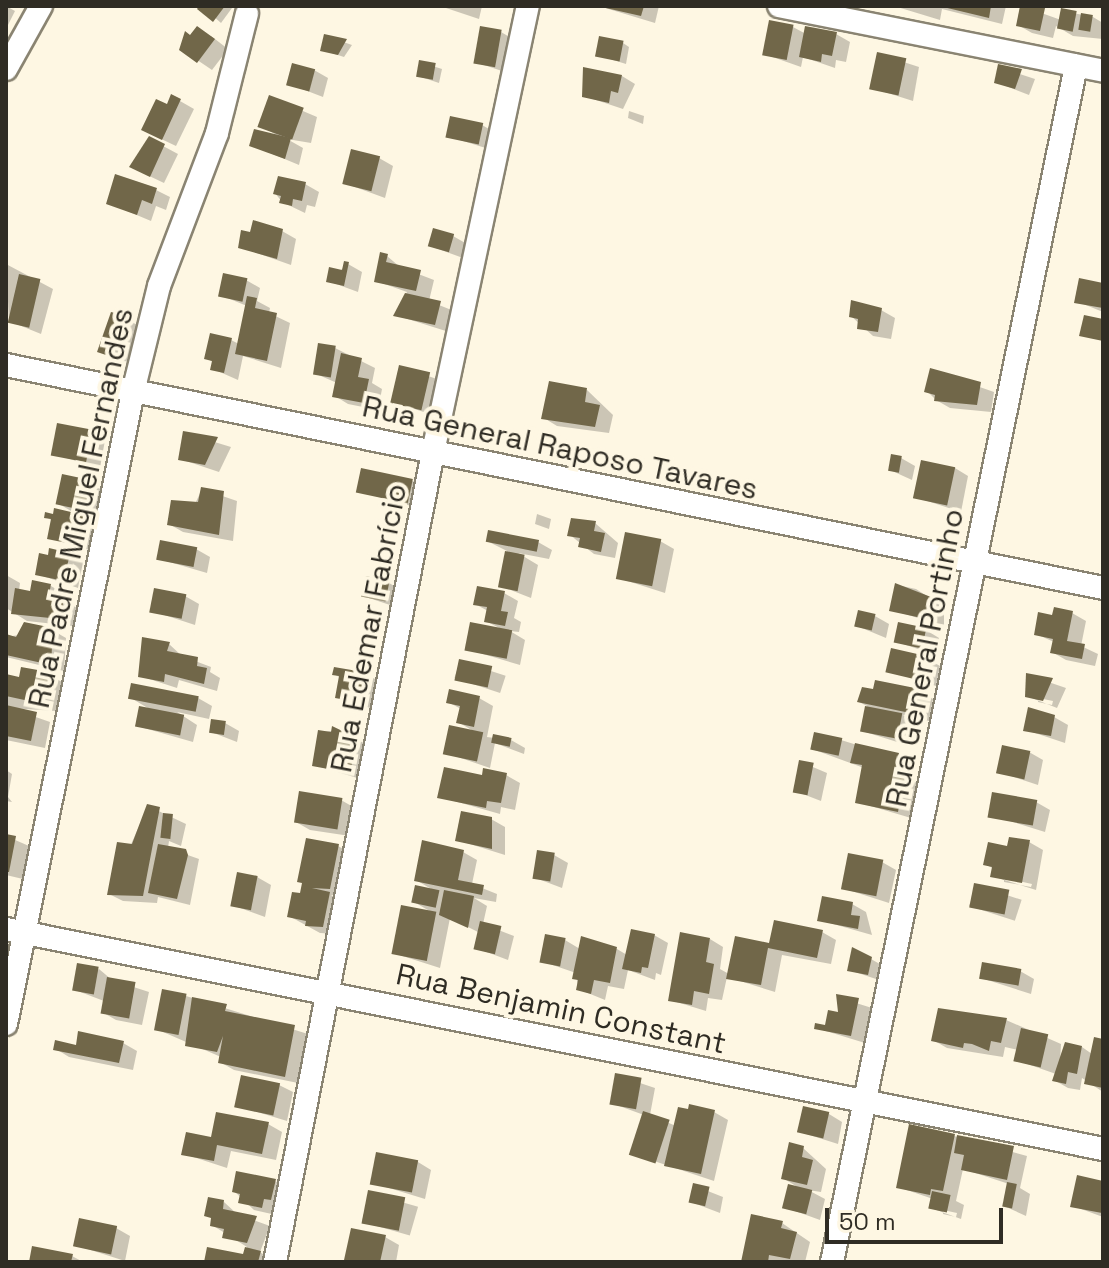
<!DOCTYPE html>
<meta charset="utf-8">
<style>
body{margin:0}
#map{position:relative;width:1109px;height:1268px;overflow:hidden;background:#fef7e3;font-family:"Space Grotesk",sans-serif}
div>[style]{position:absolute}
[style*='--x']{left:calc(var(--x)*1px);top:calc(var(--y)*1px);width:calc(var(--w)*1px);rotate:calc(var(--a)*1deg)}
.shadow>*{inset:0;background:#0003;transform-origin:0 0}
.building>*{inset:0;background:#716749;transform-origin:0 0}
.roads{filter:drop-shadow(2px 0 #8a8472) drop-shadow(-2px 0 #8a8472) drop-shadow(0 2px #8a8472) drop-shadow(0 -2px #8a8472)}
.street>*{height:22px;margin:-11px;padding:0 11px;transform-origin:11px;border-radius:11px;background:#fff}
span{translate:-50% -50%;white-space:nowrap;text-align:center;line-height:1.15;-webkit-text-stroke:8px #fef7e3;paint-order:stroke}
.street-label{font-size:30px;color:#2f2c24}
.frame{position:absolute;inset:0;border:8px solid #2f2c24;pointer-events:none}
.scale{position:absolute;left:825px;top:1208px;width:178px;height:36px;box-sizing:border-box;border:4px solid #2f2c24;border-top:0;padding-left:10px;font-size:24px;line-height:28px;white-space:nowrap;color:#2f2c24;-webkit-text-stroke:6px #fef7e3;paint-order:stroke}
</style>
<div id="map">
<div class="shadow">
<div style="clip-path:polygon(6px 6px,15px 11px,7px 27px,6px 26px)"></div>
<div style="clip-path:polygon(202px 6px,230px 6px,232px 8px,221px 23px)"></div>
<div style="clip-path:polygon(440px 6px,482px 6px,479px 19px)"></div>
<div style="clip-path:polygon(659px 6px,655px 23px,602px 7px,602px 6px)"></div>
<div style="clip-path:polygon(894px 6px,1006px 6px,1002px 24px,942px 9px,940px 20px)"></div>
<div style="clip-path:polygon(1022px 6px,1061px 20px,1063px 11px,1093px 17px,1103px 23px,1103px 39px,1073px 36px,1056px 26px,1053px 38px,1032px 33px,1018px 25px)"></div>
<div style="clip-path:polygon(793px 27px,806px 34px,836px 34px,850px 42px,846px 62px,836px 60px,835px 68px,803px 57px,801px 67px,764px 54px)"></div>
<div style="clip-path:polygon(501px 32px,515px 40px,508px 73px,475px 62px)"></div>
<div style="clip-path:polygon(211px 36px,228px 49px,212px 70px,181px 49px,191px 37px)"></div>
<div style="clip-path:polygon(326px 36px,352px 45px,344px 57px,322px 50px)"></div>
<div style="clip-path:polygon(623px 43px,629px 47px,626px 64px,597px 55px)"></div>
<div style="clip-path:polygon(879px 54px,919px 67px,913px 101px,872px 88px)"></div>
<div style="clip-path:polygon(420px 62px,442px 69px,439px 83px,418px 76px)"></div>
<div style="clip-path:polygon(999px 67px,1035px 79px,1029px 95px,996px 82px)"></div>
<div style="clip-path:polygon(314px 70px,328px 78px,323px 97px,289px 84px)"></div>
<div style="clip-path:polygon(622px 76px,635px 84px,623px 109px,584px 96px)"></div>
<div style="clip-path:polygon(270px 97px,317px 117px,311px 143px,287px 139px,303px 148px,299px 165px,251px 145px,278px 136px,263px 127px)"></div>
<div style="clip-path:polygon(180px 101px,194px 109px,176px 146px,157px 137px,168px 107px)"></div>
<div style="clip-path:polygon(629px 111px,644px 116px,643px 124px,628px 118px)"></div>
<div style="clip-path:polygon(482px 125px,496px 133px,492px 150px,447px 136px)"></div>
<div style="clip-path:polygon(150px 139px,178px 154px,164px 183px,145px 174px)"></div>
<div style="clip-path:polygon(379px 158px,393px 166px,385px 198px,344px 183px)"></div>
<div style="clip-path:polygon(305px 184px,319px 192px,315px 207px,307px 205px,305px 213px,282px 202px,275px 193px)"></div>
<div style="clip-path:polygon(156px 190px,170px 197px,166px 210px,156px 206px,151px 221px,108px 203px)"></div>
<div style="clip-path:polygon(282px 231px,296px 239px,291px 265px,240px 247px)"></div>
<div style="clip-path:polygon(453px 236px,467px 244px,463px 258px,430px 246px)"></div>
<div style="clip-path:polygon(387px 256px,400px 267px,434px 280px,429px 301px,454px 311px,449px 332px,395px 315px,407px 292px,376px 281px)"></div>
<div style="clip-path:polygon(6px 264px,53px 289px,41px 334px,9px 321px)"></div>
<div style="clip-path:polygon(348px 264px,362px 272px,358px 292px,328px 281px)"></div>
<div style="clip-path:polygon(246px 280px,260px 288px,257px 301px,270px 308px,269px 313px,290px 323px,281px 368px,243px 356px,238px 380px,213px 369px,214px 363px,207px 358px,231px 340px,239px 344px,247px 306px,220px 295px)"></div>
<div style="clip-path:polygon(1103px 285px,1103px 312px,1076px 301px)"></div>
<div style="clip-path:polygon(881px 310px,895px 318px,891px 339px,873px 336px,851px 316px)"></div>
<div style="clip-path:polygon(125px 318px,139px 326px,126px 363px,100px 351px)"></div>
<div style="clip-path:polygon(335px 348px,375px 368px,372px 383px,382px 389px,378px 410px,348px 404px,335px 396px,337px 383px,314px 373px)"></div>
<div style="clip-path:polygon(401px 367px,443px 381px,436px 416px,393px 402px)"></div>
<div style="clip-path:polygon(931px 370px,994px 392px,991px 412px,950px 408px,936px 400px,927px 391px)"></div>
<div style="clip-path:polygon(587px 390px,613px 415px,609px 433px,557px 426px,544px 418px)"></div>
<div style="clip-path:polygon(91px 432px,105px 440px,100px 468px,53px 454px)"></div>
<div style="clip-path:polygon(185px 433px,231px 447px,219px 472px,180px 459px)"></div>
<div style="clip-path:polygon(901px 458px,915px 466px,912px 480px,890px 470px)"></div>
<div style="clip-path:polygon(955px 468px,968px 476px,961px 512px,915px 497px)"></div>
<div style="clip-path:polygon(64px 477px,104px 490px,99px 517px,81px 514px,101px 526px,96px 552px,49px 538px,53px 521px,46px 517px,78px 515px,59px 504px)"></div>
<div style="clip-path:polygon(413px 481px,426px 489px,422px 509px,358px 491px)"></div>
<div style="clip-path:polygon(202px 489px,237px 501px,233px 541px,183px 532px,169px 524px,194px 506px)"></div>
<div style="clip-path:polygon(537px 514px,551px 519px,549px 529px,535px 524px)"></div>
<div style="clip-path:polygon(595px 523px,618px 543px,615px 558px,594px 554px,570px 535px)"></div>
<div style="clip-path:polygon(487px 541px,538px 542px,552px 550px,549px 559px,518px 553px,538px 565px,531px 598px,500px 586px,507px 551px)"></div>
<div style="clip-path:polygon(660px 541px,674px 549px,665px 593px,618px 578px)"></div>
<div style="clip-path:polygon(196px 549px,210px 557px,207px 573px,159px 559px)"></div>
<div style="clip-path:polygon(69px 554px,83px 562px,78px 588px,37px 574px)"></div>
<div style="clip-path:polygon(6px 575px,20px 583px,19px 591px,32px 594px,51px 586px,64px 594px,63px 600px,77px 608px,73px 626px,27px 621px,6px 608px)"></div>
<div style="clip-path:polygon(389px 583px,403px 591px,399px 608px,363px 596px)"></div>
<div style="clip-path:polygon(897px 585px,916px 589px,944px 607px,944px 626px,892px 610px)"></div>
<div style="clip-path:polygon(504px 593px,518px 601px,514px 618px,521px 622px,519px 632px,510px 631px,525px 640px,520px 665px,466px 649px,501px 629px,486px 621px,488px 611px,475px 604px)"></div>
<div style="clip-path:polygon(185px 596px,199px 604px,195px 625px,152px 611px)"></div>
<div style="clip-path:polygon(1072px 613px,1086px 621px,1081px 646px,1098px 654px,1095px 666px,1066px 660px,1052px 652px,1054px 642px,1036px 634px,1054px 617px)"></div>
<div style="clip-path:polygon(875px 616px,889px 624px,886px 638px,857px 626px)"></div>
<div style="clip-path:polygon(52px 630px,66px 638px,64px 671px,6px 657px,6px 637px)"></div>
<div style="clip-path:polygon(926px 630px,939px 638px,936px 655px,897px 642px)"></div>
<div style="clip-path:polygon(169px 644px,182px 656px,211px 667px,210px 672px,220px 678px,217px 691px,179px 680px,177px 688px,140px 676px)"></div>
<div style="clip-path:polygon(926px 658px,940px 666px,936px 686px,889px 671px)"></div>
<div style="left:460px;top:661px;width:48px;height:18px;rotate:18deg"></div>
<div style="clip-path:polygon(48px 674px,62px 682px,56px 711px,10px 708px,50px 722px,45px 748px,6px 740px,6px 680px)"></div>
<div style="clip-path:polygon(334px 674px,368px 675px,382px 683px,376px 710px,337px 697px,341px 678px)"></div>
<div style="clip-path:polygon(evenodd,1028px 675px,1066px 688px,1057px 708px,1027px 696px,1028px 675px,1038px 698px,1053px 701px,1052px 705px,1038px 702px,1038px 698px)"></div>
<div style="clip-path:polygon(919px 691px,933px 699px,929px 721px,903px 715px,915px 723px,910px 746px,862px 731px,867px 706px,859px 702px)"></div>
<div style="clip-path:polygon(131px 698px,198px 698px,212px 706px,209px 719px,177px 712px,197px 725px,193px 742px,137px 726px,151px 710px)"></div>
<div style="clip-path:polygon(479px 698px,493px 706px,487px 737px,511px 740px,525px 748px,524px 754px,495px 743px,490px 768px,446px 753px,475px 732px,458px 722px,461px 709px,448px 702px)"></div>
<div style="clip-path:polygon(1054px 717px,1068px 725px,1065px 743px,1026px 730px)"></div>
<div style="clip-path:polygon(225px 723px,239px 731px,237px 742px,211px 732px)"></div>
<div style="clip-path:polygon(342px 730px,370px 747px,364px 780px,314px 765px,320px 732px)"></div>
<div style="clip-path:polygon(841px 740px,912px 762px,909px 778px,918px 784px,911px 818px,857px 802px,864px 768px,812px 749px)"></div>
<div style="clip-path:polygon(1029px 752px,1043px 760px,1038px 785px,999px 772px)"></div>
<div style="clip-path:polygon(801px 762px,827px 773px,821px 801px,795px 791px)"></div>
<div style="clip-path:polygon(6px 770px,12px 774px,8px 797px,12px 802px,6px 801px)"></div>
<div style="clip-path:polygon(506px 775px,520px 783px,515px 810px,501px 807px,500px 814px,440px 797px,483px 777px)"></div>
<div style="clip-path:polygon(341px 800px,355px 808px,350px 836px,310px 830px,296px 822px)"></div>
<div style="clip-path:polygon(1036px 802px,1050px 810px,1045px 832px,994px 816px)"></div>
<div style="clip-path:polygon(148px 806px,186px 824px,181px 846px,169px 841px,168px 848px,199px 859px,190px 905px,158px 897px,157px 903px,123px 901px,109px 894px)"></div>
<div style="clip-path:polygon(491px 819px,505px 827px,505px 855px,457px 840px)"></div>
<div style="clip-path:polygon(6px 836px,29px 846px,23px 879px,6px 875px)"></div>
<div style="clip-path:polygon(evenodd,1029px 842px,1043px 850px,1036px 890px,992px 876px,994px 869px,985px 864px,1029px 842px,1004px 878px,1032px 884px,1031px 887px,1004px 882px,1004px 878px)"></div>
<div style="clip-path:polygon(338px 846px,352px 854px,344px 895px,331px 895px,343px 902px,336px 934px,320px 933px,289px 916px)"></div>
<div style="clip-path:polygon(463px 852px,477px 860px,472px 884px,497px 894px,496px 902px,474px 898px,487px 906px,483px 924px,514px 936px,508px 960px,476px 948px,480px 933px,450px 918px,440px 968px,393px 953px,433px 913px,414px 902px,433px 890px,416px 880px)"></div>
<div style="clip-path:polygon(554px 855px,568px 863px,562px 888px,533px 877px)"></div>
<div style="clip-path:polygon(882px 862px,896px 870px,889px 903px,842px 888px)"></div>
<div style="clip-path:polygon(257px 877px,271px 885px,265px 917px,232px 905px)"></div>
<div style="left:976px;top:885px;width:48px;height:22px;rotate:18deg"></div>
<div style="clip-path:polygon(852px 904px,866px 912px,872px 935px,819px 920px)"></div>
<div style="clip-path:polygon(822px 932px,836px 940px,831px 964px,782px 955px,775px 992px,727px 977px,722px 1000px,708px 998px,706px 1011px,670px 1000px,710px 939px,723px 947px,720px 969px,729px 974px,771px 945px)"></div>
<div style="clip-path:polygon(654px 935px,668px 943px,661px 975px,656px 973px,655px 980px,628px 970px,624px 989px,608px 986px,605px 1000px,578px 989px,576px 973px,541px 961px,565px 940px,580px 949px,617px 949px,627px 955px)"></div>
<div style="clip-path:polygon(871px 959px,885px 967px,882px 981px,849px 970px)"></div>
<div style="clip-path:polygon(99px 969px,112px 980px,149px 992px,142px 1025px,116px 1020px,102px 1012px,104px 1001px,75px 990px)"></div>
<div style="clip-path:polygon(1020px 971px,1034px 979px,1031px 994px,981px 978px)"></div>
<div style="clip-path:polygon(186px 996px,308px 1034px,298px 1083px,234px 1070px,220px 1062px,221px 1057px,156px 1029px)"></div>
<div style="clip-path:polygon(837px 997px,872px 1008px,865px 1043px,816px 1028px,826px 1028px,839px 1015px)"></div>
<div style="clip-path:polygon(1006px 1020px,1061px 1044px,1060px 1063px,1082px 1047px,1092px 1054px,1103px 1041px,1103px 1092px,1082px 1078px,1080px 1090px,1068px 1088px,1054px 1080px,1056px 1074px,1016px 1060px,1018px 1050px,1005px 1047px,1003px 1057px,947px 1048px,933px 1040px)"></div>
<div style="clip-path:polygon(123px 1043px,137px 1051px,133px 1070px,69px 1057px,56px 1049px)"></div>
<div style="clip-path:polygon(616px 1075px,655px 1088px,650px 1115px,676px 1126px,714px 1112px,728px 1120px,714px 1181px,636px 1155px,644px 1115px,611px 1103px)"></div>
<div style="clip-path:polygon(279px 1085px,293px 1092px,287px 1121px,237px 1106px)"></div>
<div style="clip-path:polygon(829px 1114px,842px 1122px,838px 1144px,800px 1132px)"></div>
<div style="clip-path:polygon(268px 1124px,282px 1132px,276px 1160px,231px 1151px,227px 1168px,184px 1154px,212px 1139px)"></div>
<div style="clip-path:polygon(evenodd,954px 1136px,1027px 1156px,1020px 1188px,1030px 1194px,1026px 1216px,1004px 1206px,1009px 1184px,963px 1169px,956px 1201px,964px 1205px,961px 1219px,931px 1208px,933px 1199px,898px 1187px,954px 1136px,943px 1210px,957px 1213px,956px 1217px,943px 1214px,943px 1210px)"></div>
<div style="clip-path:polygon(803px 1148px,826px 1169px,821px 1192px,808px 1190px,825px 1199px,820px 1220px,784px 1207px,799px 1188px,783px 1178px)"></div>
<div style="clip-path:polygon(418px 1162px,431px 1170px,425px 1199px,376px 1184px)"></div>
<div style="clip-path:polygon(1078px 1178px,1103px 1183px,1103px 1217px,1073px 1206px)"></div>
<div style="clip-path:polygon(275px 1181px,289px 1189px,276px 1215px,254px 1210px,234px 1191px)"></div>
<div style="clip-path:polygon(695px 1186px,723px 1197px,720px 1213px,691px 1202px)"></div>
<div style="left:370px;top:1193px;width:50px;height:30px;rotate:16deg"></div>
<div style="clip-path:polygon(224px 1202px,237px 1214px,270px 1226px,260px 1252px,274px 1262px,206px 1262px,245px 1257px,247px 1247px,212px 1225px)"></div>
<div style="clip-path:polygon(782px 1223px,810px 1242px,805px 1262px,743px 1262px)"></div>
<div style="clip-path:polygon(116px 1228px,130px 1236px,125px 1261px,75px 1245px)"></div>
<div style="clip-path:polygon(385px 1237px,399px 1245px,396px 1262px,347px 1259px)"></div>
<div style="clip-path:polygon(72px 1256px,83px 1262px,31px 1262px)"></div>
</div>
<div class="building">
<div style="clip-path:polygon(199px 6px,225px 6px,213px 22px,197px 9px)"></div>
<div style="clip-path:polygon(597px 6px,644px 6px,641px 16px)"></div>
<div style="clip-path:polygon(939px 6px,991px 6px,989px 18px)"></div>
<div style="clip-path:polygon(1020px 6px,1045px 8px,1040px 31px,1016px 26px)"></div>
<div style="left:1061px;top:8px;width:16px;height:21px;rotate:11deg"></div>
<div style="left:1081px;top:13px;width:12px;height:17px;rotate:9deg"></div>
<div style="left:769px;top:20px;width:25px;height:36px;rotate:11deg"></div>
<div style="clip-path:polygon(197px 26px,215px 39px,197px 63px,179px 50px,185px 31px,190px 35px)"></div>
<div style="left:480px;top:26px;width:22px;height:38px;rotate:10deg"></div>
<div style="clip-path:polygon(805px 26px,837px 32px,832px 56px,822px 54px,821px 62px,799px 57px)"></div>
<div style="clip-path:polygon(324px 34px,347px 39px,338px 55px,320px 51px)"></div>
<div style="left:599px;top:36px;width:25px;height:21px;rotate:11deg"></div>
<div style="left:877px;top:52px;width:30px;height:38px;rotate:12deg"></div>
<div style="left:419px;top:60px;width:17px;height:17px;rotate:10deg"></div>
<div style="left:292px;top:63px;width:24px;height:23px;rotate:15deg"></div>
<div style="clip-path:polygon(998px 64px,1022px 69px,1015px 89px,994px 83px)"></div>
<div style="clip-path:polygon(583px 67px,622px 75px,618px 93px,611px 91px,609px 103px,582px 97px)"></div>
<div style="clip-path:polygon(171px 94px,181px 99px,162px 140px,141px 130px,156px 99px,167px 104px)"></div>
<div style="left:269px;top:95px;width:37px;height:34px;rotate:20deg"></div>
<div style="left:450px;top:116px;width:34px;height:22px;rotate:12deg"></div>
<div style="clip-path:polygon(254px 129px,291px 138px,285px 159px,249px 146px)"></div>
<div style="clip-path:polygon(149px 136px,165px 144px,150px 177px,129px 167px)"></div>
<div style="left:351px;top:149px;width:30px;height:36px;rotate:14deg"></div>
<div style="clip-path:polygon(115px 174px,157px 188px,152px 204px,142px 200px,137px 215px,106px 204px)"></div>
<div style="clip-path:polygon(278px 176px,306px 182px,302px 201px,293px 199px,292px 206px,279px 203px,281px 196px,273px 194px)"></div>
<div style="clip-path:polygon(253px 220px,283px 229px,277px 259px,238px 248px,241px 230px,250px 232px)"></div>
<div style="left:433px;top:228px;width:22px;height:19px;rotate:16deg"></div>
<div style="clip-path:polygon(380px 252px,388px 254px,386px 262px,421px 270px,416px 291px,374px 282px)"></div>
<div style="clip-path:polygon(344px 261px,349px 262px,344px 286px,326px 282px,329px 267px,342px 270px)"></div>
<div style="left:223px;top:273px;width:25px;height:24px;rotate:12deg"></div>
<div style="left:19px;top:274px;width:22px;height:50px;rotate:13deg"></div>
<div style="clip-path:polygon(1079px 278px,1103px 283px,1103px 308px,1074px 303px)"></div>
<div style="clip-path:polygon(405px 293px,441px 301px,435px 325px,393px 316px)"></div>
<div style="clip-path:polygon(247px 296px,257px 298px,255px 308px,277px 313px,267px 361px,235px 354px)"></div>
<div style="clip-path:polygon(851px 300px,882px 308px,878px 332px,857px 329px,858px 319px,849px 317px)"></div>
<div style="clip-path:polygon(111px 312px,126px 316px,127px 325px,112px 357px,97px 352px)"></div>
<div style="clip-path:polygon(1084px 315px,1103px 319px,1103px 341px,1079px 336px)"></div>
<div style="clip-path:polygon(210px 333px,232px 338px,224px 373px,210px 370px,212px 361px,204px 359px)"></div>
<div style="left:318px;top:343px;width:18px;height:32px;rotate:9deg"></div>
<div style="clip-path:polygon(341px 353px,362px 358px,358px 377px,369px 379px,364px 403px,332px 397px)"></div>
<div style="left:399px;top:365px;width:32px;height:39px;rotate:13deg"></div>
<div style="clip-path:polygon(930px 368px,981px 382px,977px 405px,934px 401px,935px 395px,924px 392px)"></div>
<div style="clip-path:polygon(549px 381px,587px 388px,585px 402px,600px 405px,595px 427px,541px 419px)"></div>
<div style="left:57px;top:423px;width:36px;height:33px;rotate:11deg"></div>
<div style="clip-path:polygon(183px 431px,218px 437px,205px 465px,178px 460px)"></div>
<div style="left:891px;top:454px;width:11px;height:17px;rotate:10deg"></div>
<div style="left:921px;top:460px;width:35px;height:39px;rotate:12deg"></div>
<div style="left:361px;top:468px;width:53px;height:25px;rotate:12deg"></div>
<div style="left:62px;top:474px;width:30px;height:31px;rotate:12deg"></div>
<div style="clip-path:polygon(201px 487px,224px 491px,219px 535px,167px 525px,171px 500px,198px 502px)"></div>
<div style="clip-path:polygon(54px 508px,88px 516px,82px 546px,47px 539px,51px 519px,44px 518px,45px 512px,53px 514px)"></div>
<div style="clip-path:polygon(571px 518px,596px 521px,594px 531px,605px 533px,601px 552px,578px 547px,580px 538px,567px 536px)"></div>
<div style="left:488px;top:530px;width:52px;height:12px;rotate:11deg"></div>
<div style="left:625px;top:532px;width:37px;height:48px;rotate:11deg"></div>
<div style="left:160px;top:540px;width:38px;height:20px;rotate:11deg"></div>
<div style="clip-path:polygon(49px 548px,70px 553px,64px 581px,35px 575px,39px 553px,48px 555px)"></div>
<div style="left:505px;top:551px;width:20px;height:37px;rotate:11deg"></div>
<div style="left:365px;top:576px;width:25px;height:21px;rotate:11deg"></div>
<div style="clip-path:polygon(32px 580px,51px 584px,49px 595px,64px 598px,60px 619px,11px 614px,15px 588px,30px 591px)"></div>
<div style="clip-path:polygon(895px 583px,931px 597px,931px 620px,889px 611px)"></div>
<div style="clip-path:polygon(477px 586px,505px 591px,501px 611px,508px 612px,505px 626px,484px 622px,487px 607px,473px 605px)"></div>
<div style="left:154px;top:588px;width:33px;height:25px;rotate:11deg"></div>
<div style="clip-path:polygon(1054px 607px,1073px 611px,1067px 641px,1085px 644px,1082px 659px,1050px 653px,1053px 639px,1034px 635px,1038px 612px,1052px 615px)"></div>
<div style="left:858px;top:610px;width:18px;height:17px;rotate:13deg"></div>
<div style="clip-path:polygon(24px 622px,53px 628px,51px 665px,6px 655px,6px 634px,16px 637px)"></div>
<div style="left:470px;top:622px;width:43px;height:29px;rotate:11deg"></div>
<div style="left:898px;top:622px;width:29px;height:21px;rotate:12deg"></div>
<div style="clip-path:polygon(142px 637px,170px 642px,167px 651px,198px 657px,197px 666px,207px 668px,204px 684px,165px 674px,164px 682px,138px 677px)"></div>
<div style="left:891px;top:648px;width:37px;height:25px;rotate:13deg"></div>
<div style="left:459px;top:659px;width:34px;height:22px;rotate:12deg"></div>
<div style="clip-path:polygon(21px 667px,49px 672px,43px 704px,6px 696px,6px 674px,19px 677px)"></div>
<div style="clip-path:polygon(334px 667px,369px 673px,363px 703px,335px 698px,339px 676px,332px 675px)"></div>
<div style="clip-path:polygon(1026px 673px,1053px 678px,1043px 701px,1025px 697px)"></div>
<div style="clip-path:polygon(875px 680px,920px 689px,915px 714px,857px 702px,862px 687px,873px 689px)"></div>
<div style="left:131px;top:683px;width:69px;height:16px;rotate:11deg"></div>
<div style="clip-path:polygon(449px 689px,480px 696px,474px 727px,456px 723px,460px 706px,446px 703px)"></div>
<div style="clip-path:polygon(6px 705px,37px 712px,31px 741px,6px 736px)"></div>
<div style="left:139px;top:706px;width:46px;height:21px;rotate:11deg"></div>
<div style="left:865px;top:706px;width:38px;height:26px;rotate:11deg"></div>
<div style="clip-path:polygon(1028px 707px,1055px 715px,1051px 736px,1023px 731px)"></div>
<div style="left:211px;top:719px;width:15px;height:14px;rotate:8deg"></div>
<div style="left:449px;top:725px;width:35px;height:30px;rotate:12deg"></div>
<div style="clip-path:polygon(332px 726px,357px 738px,350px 773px,312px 766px,318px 730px,331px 732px)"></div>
<div style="left:814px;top:732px;width:29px;height:18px;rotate:12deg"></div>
<div style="left:493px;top:734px;width:19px;height:9px;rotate:12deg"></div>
<div style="clip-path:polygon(855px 743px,899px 753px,895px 772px,905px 774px,898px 812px,855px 803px,862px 765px,850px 763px)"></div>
<div style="left:1002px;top:745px;width:29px;height:29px;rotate:12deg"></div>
<div style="left:799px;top:760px;width:15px;height:33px;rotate:11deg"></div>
<div style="clip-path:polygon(444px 767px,482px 775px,483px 768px,507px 773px,501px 803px,487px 801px,486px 808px,437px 798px)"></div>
<div style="left:299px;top:791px;width:44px;height:32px;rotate:9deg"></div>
<div style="left:992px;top:792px;width:46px;height:26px;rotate:10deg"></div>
<div style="clip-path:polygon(147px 804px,160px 807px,143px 896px,107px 895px,117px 842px,132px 844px)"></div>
<div style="clip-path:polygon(461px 811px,492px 817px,492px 849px,455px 841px)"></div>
<div style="left:163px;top:813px;width:10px;height:25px;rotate:6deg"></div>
<div style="clip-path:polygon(6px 834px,16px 836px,9px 872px,6px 872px)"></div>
<div style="clip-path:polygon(1009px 837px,1030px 840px,1022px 883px,990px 877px,992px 867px,983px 865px,988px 842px,1007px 846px)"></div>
<div style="clip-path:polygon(306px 838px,339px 844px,330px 889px,312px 888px,330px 892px,323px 927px,305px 926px,306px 921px,287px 917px,292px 892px,300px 893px,302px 883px,297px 882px)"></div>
<div style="clip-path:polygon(422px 840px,464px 850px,458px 880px,484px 885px,482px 895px,414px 881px)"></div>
<div style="clip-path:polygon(158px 844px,186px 849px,188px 855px,177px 899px,148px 893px)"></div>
<div style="left:537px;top:850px;width:18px;height:29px;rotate:9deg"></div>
<div style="left:848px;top:853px;width:36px;height:37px;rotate:11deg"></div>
<div style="left:237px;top:872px;width:21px;height:35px;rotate:11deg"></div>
<div style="left:974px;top:883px;width:36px;height:25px;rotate:11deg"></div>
<div style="left:415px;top:885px;width:25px;height:18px;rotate:12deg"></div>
<div style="clip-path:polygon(444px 890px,474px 896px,468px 928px,439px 915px)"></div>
<div style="clip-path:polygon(822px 896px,853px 902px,851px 915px,860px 916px,858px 929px,817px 921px)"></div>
<div style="left:401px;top:905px;width:36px;height:50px;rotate:11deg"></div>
<div style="clip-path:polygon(774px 920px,823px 930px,817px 958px,768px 948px,761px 985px,726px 979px,735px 936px,769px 943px)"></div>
<div style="left:480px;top:921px;width:22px;height:29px;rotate:13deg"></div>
<div style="clip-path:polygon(631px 929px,655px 934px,648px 968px,642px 967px,641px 973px,622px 969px)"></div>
<div style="clip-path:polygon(680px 932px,710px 938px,706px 962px,714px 964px,709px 994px,694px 991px,692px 1005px,668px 1001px)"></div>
<div style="left:545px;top:934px;width:21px;height:29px;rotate:11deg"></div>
<div style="clip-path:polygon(581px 936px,617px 947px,610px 983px,594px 980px,591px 994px,576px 990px,578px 980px,572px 979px)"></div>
<div style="clip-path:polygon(852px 947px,872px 957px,868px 975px,847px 971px)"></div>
<div style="left:982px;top:962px;width:40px;height:17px;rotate:10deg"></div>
<div style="left:77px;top:963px;width:22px;height:28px;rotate:10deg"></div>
<div style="left:107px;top:977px;width:29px;height:37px;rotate:10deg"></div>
<div style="left:162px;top:989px;width:25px;height:42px;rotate:11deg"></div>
<div style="clip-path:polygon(836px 994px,859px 998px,851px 1036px,814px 1029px,815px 1023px,825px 1025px,828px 1010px,838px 1012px)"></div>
<div style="clip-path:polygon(192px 997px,227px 1004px,225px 1011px,295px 1025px,285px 1077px,218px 1063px,223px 1036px,217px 1052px,185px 1046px)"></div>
<div style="clip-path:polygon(938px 1008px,1007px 1018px,1001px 1043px,991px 1041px,989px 1051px,972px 1044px,964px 1043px,963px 1048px,931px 1041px)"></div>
<div style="left:1021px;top:1028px;width:28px;height:34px;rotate:13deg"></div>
<div style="clip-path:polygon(78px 1031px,124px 1041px,119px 1063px,53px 1050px,55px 1040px,76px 1045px)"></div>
<div style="clip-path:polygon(1094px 1037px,1103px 1039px,1103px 1088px,1084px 1084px)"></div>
<div style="clip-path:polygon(1065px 1042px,1082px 1046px,1077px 1074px,1068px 1072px,1066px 1084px,1052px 1081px)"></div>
<div style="left:615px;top:1073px;width:27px;height:32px;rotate:10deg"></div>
<div style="left:241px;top:1075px;width:40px;height:33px;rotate:12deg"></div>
<div style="clip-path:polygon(689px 1104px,715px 1110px,701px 1174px,664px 1166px,678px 1107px,688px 1109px)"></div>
<div style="left:803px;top:1106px;width:27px;height:27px;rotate:13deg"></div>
<div style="left:643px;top:1111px;width:28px;height:46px;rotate:18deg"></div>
<div style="clip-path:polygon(216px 1112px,269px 1122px,262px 1154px,217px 1145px,214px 1161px,181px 1155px,186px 1132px,211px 1137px)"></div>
<div style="clip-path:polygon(909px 1124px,955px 1134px,943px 1191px,931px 1189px,930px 1195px,896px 1188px)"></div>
<div style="clip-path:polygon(957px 1135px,1014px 1146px,1007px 1180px,961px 1170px,964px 1155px,954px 1153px)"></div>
<div style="clip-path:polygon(789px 1142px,804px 1146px,802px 1157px,813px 1160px,807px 1185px,781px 1179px)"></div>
<div style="left:376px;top:1152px;width:43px;height:33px;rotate:11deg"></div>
<div style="clip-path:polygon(236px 1171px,276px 1179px,271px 1200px,264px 1199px,262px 1208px,238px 1203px,240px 1194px,232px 1192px)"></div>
<div style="clip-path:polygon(1077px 1175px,1103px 1181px,1102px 1213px,1070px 1207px)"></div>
<div style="left:1007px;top:1182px;width:10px;height:25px;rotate:11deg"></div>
<div style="left:693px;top:1183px;width:17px;height:20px;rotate:13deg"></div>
<div style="left:788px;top:1184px;width:25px;height:25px;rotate:14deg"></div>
<div style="left:368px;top:1190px;width:38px;height:34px;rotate:11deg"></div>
<div style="left:932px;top:1191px;width:19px;height:18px;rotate:12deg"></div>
<div style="clip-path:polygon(208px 1197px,224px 1200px,223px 1209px,257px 1216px,247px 1243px,222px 1238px,224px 1229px,210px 1226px,211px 1218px,204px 1216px)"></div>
<div style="clip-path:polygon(751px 1214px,783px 1221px,781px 1228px,797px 1232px,790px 1259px,769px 1255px,768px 1262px,741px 1262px)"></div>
<div style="left:79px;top:1218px;width:39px;height:29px;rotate:12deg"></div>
<div style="clip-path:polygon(351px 1228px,386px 1235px,380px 1262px,344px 1260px)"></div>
<div style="clip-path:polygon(32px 1246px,73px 1254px,71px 1262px,29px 1262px)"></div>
<div style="clip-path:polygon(207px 1247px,243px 1254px,245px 1247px,261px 1251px,258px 1262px,204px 1262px)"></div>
</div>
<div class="roads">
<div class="street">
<div style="--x:779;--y:6;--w:330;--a:11.3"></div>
<div style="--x:6;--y:69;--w:72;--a:-60.9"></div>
<div style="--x:6;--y:365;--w:1119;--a:11.49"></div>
<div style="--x:6;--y:929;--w:1119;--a:11.34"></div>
<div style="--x:6;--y:1024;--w:645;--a:-78.64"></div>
<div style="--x:133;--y:392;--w:109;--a:-76.2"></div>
<div style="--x:159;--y:286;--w:164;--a:-69.2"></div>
<div style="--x:217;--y:133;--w:123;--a:-75.9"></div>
<div style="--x:275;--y:1262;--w:825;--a:-78.96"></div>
<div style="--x:433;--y:452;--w:456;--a:-78"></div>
<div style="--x:832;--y:1262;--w:1221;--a:-78.47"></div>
</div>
</div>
<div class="street-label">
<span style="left:560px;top:448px;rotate:12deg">Rua General Raposo Tavares</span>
<span style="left:81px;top:508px;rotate:-78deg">Rua Padre Miguel Fernandes</span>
<span style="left:369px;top:628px;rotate:-79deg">Rua Edemar Fabrício</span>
<span style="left:925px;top:658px;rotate:-79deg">Rua General Portinho</span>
<span style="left:561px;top:1009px;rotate:12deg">Rua Benjamin Constant</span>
</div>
<div class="frame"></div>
<div class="scale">50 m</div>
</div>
